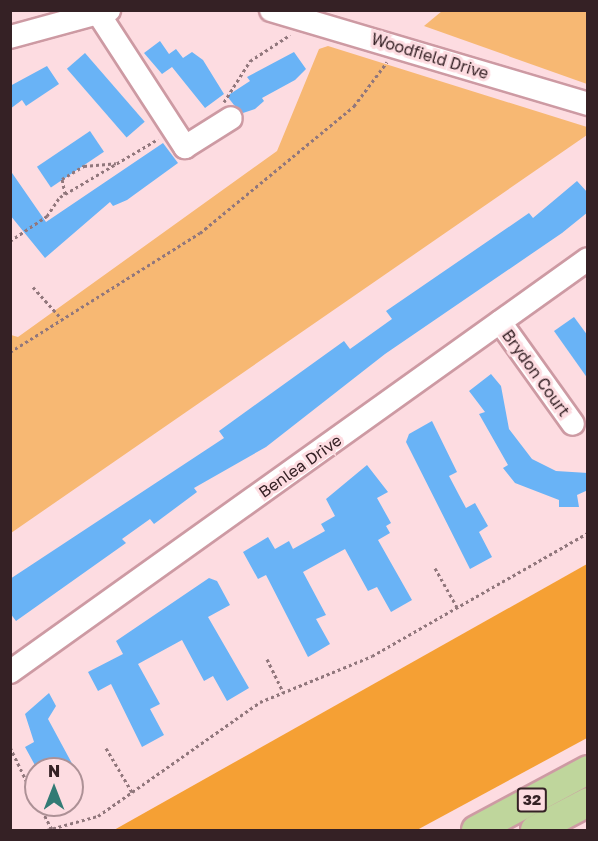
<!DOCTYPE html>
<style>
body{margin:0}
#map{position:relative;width:598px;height:841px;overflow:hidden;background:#fddce1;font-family:"Golos Text",sans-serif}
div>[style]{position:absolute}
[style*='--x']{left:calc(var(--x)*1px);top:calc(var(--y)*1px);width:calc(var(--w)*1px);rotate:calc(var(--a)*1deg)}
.green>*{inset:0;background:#f7b873}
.forest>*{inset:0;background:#f5a034}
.building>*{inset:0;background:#69b3f6;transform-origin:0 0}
.path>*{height:3px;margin-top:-1.5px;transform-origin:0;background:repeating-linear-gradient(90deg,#91777c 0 3px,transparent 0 6px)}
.roads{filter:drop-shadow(2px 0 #cd9aa3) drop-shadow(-2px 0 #cd9aa3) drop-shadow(0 2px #cd9aa3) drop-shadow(0 -2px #cd9aa3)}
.minor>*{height:22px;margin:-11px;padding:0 11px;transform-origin:11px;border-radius:11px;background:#fff}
.major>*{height:28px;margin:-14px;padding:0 14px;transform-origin:14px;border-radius:14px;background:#bfd69c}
span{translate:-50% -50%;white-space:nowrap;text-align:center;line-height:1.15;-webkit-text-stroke:6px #fddce1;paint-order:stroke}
.shield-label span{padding:2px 4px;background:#fddce1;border:2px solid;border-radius:4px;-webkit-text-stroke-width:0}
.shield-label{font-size:15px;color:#352125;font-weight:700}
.street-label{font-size:16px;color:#352125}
.frame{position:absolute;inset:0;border:12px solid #352125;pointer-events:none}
.north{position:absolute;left:24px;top:757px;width:60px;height:60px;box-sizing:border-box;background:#fddce1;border:2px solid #ad9196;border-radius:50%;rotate:0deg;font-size:16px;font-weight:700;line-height:24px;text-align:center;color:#352125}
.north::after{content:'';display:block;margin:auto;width:21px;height:27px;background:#337b75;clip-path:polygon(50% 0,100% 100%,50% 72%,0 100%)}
</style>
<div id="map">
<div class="green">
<div style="clip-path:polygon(442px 11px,587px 11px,587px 84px,424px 26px)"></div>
<div style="clip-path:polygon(328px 46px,587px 127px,587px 135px,11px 533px,11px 335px,18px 337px,277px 151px,319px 49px)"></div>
</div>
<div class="forest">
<div style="clip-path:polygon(587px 564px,587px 738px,417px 830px,114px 830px)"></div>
</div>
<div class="building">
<div style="clip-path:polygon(160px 41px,169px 54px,176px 49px,183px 58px,192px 52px,203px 60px,224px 94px,205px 108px,172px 67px,162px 74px,144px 53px)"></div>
<div style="clip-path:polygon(294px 52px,306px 69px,295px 80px,262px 98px,264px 101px,255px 109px,243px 113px,234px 105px,227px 96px,250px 81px,247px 77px)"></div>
<div style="left:85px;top:53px;width:91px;height:24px;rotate:49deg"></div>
<div style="clip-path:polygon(47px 66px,59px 84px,26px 106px,22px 100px,10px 109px,10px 86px)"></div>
<div style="left:90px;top:131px;width:25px;height:64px;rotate:56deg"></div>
<div style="clip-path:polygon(163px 143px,178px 163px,127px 200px,113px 206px,110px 202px,45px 258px,10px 215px,10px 170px,46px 222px)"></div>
<div style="clip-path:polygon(577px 181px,588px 193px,588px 212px,562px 233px,385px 354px,266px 447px,194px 488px,197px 492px,154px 524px,150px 519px,122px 539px,126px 543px,16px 621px,10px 613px,10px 579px,224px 438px,219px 431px,344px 341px,350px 349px,392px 319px,386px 311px,529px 213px,533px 218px)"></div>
<div style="clip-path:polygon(574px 317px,588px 336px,588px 379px,554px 331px)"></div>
<div style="clip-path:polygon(491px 374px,501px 386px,509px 429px,532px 459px,556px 471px,588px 473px,588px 490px,577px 495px,579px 507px,559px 507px,559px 500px,515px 483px,503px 468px,508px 465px,479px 414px,485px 412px,469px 391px)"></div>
<div style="clip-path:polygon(432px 421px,457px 472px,449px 476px,459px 495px,466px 508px,475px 503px,488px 526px,479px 532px,492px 557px,470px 569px,406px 442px,409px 434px)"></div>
<div style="clip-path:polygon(367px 465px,388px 492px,377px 498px,391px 523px,386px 526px,390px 533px,378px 540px,412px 600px,391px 612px,377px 587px,368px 591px,345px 549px,323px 561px,303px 572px,326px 615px,316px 619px,330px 644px,308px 657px,266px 575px,258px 579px,243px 552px,268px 537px,275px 549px,289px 541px,293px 549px,325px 531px,321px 524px,335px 516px,326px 499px)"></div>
<div style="clip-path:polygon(209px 578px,217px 581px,230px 605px,208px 617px,249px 688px,227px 701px,213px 676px,204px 681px,182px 640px,138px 664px,160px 704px,150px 709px,164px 735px,142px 747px,111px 684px,98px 691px,88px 672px,123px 654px,116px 641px)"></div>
<div style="clip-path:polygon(49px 693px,56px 706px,48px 719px,75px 769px,37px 769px,25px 747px,34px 742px,25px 714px)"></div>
</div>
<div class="path">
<div style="--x:224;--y:102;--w:49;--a:-57.6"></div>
<div style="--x:250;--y:61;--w:48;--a:-33"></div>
<div style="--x:65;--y:194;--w:15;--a:-101"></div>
<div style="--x:62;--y:179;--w:26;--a:-31"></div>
<div style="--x:84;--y:166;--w:32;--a:-5"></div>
<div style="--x:10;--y:241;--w:45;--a:-34"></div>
<div style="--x:47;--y:216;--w:23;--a:-56"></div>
<div style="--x:60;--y:197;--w:114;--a:-30.6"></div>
<div style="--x:33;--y:287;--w:40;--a:48"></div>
<div style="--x:10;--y:352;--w:224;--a:-32.1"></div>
<div style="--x:200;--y:233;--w:200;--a:-39.5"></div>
<div style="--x:354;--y:106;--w:55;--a:-53.1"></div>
<div style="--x:435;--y:568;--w:45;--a:60.6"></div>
<div style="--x:267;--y:659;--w:37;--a:64"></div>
<div style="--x:10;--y:747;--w:60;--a:64.3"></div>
<div style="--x:106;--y:748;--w:51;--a:59.4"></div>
<div style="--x:39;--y:805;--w:27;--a:62"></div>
<div style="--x:47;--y:830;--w:53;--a:-15.4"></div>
<div style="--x:98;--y:816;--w:198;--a:-35.1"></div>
<div style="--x:260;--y:702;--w:121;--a:-22.3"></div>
<div style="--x:372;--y:656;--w:249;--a:-29.7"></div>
</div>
<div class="roads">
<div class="minor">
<div style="--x:271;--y:10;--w:331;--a:16.5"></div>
<div style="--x:98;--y:13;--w:160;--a:57"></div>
<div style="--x:185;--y:147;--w:54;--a:-32.2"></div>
<div style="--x:10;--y:37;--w:103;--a:-15.3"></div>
<div style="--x:500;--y:322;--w:125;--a:54.4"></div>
<div style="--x:10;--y:672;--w:710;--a:-35.55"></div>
</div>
<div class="major">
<div style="--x:476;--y:830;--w:127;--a:-28.2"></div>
<div style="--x:535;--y:830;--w:60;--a:-27.8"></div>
</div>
</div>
<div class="shield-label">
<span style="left:532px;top:800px">32</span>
</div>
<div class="street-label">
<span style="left:430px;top:56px;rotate:17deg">Woodfield Drive</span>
<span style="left:536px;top:373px;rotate:54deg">Brydon Court</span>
<span style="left:300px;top:466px;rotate:-35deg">Benlea Drive</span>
</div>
<div class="frame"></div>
<div class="north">N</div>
</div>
